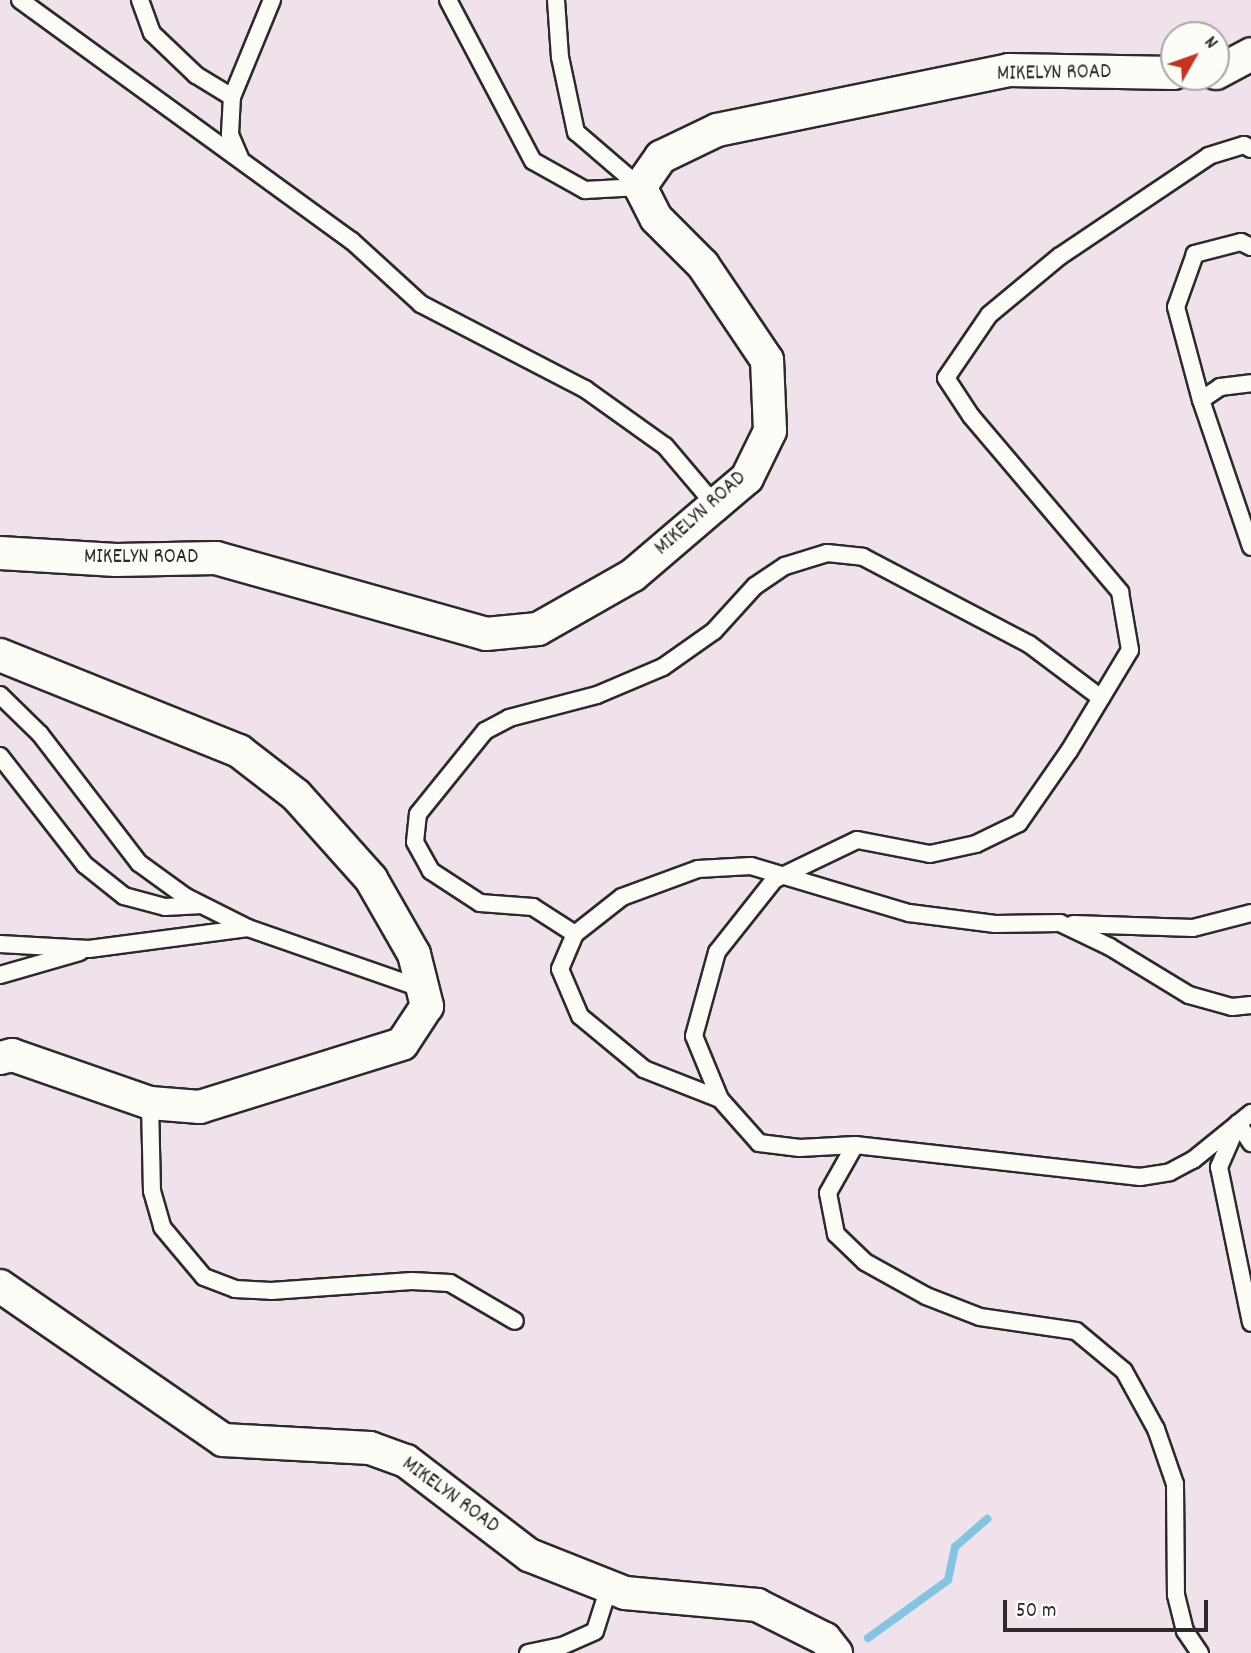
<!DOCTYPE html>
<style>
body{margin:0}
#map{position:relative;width:1251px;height:1653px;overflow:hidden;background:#fdfcf7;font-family:Dekko,sans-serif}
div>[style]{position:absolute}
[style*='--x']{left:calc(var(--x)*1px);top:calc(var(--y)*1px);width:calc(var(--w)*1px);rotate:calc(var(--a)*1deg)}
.built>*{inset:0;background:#efe2ea}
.stream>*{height:8px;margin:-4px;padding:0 4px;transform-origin:4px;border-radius:4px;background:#82c4e2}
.roads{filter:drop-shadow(2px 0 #2b2b2b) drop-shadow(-2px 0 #2b2b2b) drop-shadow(0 2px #2b2b2b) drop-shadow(0 -2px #2b2b2b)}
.service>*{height:16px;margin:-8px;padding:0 8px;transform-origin:8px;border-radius:8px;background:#fdfcf7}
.minor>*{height:32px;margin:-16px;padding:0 16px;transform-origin:16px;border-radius:16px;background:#fdfcf7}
span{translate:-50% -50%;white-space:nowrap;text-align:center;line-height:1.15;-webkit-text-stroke:5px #fdfcf7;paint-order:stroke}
.street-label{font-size:21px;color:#2b2b2b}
.north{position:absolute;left:1160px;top:21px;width:70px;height:70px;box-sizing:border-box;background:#fdfcf7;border:2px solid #a9a8a5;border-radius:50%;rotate:50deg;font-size:19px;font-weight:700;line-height:28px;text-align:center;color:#2b2b2b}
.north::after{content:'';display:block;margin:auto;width:24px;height:32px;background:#c8321e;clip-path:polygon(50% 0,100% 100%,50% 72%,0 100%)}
.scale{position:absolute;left:1003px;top:1600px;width:205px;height:32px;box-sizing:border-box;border:4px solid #2b2b2b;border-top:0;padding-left:9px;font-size:21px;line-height:24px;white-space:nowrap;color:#2b2b2b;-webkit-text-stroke:5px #fdfcf7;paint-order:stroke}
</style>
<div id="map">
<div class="built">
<div style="clip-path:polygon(evenodd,0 0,1251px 0,1251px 1653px,0 1653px,0 0,1174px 35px,1216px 35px,1216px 77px,1174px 77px,1174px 35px)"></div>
</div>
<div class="stream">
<div style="--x:868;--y:1638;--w:99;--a:-35.9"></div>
<div style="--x:948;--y:1580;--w:34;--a:-78"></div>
<div style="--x:955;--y:1547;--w:43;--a:-41.2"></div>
</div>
<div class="roads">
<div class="service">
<div style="--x:20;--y:0;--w:410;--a:36"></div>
<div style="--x:352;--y:241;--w:93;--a:42.4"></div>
<div style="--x:421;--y:304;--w:185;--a:27.4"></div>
<div style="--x:585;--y:389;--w:98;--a:35.5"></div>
<div style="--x:665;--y:446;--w:77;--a:49.7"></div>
<div style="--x:140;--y:0;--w:35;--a:70"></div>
<div style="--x:152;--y:33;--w:61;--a:43.7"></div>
<div style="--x:196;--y:75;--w:42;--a:31.4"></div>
<div style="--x:448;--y:0;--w:182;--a:62.2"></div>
<div style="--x:533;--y:161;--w:60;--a:29.1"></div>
<div style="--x:585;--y:190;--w:55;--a:-3.1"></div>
<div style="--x:556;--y:0;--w:57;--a:86"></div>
<div style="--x:560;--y:57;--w:77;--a:78"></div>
<div style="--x:576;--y:132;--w:84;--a:40.7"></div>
<div style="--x:1251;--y:149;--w:8;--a:-150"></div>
<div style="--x:1244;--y:145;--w:37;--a:163"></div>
<div style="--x:1209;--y:156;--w:179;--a:146.1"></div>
<div style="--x:1060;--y:256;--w:92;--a:140.3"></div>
<div style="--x:989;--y:315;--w:76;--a:124.3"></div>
<div style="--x:946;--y:378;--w:45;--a:56.7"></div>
<div style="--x:971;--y:416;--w:231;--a:49.7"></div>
<div style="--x:1120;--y:592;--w:59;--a:80.2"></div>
<div style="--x:1130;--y:650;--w:118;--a:121.1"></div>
<div style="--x:1069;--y:751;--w:88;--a:124.8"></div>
<div style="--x:1019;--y:823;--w:48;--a:154"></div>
<div style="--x:976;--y:844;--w:47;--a:167.7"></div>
<div style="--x:930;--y:854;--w:74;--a:-169.1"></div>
<div style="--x:857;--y:840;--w:92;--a:154.3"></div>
<div style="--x:774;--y:880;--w:92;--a:128.4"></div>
<div style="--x:717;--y:952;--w:87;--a:105.3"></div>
<div style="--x:694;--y:1036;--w:68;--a:67.6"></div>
<div style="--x:720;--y:1099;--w:59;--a:48.4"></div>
<div style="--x:759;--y:1143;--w:41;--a:7"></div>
<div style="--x:800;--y:1148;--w:55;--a:-3.1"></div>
<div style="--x:855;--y:1145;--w:287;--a:6.4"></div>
<div style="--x:1140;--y:1177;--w:30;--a:-9"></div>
<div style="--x:1170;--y:1172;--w:26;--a:-28"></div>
<div style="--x:1193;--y:1160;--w:75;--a:-39"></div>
<div style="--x:240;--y:158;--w:26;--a:-113"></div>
<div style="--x:230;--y:134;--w:37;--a:-87"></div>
<div style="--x:232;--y:97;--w:105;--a:-67.6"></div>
<div style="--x:1251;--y:247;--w:11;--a:-153"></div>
<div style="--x:1241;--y:242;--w:48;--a:165.4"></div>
<div style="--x:1195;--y:254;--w:56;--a:109.7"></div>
<div style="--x:1176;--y:307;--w:96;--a:75"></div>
<div style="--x:1201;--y:400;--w:155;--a:71.2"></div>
<div style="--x:1201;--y:400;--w:23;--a:-34"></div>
<div style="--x:1220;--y:387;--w:31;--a:-7"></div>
<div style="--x:0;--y:695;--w:56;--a:44.3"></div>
<div style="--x:40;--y:734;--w:163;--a:52.5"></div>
<div style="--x:139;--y:863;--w:58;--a:35.9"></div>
<div style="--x:186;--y:897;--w:69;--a:26.6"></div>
<div style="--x:248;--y:928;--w:185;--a:19.2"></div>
<div style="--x:0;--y:756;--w:138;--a:52.1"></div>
<div style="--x:85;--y:865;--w:50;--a:38.5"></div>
<div style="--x:124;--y:896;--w:42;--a:15"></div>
<div style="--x:165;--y:907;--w:33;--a:-3"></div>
<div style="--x:1073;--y:924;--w:120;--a:1.9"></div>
<div style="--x:1193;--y:928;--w:60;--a:-14.5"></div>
<div style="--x:575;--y:934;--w:50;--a:-147.3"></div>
<div style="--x:533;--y:907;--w:53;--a:-175.7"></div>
<div style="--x:480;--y:903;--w:59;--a:-146.9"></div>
<div style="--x:431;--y:871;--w:33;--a:-119"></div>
<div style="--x:415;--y:842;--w:28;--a:-84"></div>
<div style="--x:418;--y:814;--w:107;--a:-51.1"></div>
<div style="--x:485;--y:731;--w:27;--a:-28"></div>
<div style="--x:509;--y:718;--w:91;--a:-14.6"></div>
<div style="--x:597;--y:695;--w:72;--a:-23"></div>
<div style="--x:663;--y:667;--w:62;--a:-35.2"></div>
<div style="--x:714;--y:631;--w:61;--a:-47.7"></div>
<div style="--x:755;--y:586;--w:36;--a:-34"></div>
<div style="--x:785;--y:566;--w:44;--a:-17.2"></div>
<div style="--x:827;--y:553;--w:36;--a:6"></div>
<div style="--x:863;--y:557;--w:187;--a:27.7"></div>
<div style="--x:1029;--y:644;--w:90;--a:36.9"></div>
<div style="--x:0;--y:944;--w:89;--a:3.2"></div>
<div style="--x:89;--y:949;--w:160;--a:-7.5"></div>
<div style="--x:0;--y:975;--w:83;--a:-16"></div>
<div style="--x:720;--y:1099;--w:82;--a:-158.5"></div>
<div style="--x:644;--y:1069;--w:83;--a:-140.4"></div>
<div style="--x:580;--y:1016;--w:51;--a:-113.1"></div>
<div style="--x:560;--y:969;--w:38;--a:-67"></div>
<div style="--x:575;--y:934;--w:60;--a:-38.2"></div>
<div style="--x:622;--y:897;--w:81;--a:-20.2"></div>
<div style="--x:698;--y:869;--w:53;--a:-3.2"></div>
<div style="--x:751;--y:866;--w:165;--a:16.6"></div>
<div style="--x:909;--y:913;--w:87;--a:7.3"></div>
<div style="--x:995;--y:924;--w:65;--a:-0.9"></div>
<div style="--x:1060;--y:923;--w:55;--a:25.6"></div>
<div style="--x:1110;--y:947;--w:92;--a:31.3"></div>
<div style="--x:1189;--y:995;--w:45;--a:15.6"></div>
<div style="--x:1232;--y:1007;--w:19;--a:-6"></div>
<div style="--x:150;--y:1103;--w:88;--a:88.7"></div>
<div style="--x:152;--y:1191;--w:37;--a:74"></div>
<div style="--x:162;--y:1227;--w:65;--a:50"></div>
<div style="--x:204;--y:1277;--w:33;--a:21"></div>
<div style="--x:235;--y:1289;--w:36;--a:3"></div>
<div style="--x:271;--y:1291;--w:141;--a:-4.1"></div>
<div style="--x:412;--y:1281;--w:38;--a:3"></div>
<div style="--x:450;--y:1283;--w:75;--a:30.3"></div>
<div style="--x:1238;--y:1123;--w:24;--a:57"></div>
<div style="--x:1237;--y:1126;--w:45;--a:113.7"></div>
<div style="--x:1219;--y:1167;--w:159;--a:78.4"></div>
<div style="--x:855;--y:1145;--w:55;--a:119.4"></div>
<div style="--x:828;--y:1193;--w:42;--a:79"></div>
<div style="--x:836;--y:1234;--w:40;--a:44"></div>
<div style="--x:865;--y:1262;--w:70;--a:29.1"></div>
<div style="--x:926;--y:1296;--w:58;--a:21.3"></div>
<div style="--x:980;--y:1317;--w:97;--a:8.3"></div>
<div style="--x:1076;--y:1331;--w:62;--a:39.8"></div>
<div style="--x:1124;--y:1371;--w:66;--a:61.1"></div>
<div style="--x:1156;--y:1429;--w:58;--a:70.9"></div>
<div style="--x:1175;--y:1484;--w:111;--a:89.5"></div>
<div style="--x:1176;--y:1595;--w:37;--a:76"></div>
<div style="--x:1185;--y:1631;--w:27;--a:56"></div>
<div style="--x:528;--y:1653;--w:35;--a:-12"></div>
<div style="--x:562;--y:1646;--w:36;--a:-24"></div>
<div style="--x:595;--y:1631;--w:46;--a:-72.3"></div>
</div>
<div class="minor">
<div style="--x:1216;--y:73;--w:40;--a:-28"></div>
<div style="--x:0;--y:553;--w:116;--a:3.5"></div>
<div style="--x:116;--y:560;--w:100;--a:-1.1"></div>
<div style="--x:216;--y:558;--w:280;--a:15.7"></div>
<div style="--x:486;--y:634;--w:52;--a:-5.5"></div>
<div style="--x:538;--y:629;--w:109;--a:-29.6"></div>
<div style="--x:633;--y:575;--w:108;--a:-40.5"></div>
<div style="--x:715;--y:505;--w:42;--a:-40.2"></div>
<div style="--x:747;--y:478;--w:52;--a:-63.9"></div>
<div style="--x:770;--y:431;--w:71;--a:-92.4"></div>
<div style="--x:767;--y:360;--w:115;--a:-124"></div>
<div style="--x:703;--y:265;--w:66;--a:-135"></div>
<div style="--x:656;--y:218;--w:35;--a:-117"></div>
<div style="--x:640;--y:187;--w:37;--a:-55"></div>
<div style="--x:661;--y:157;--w:62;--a:-25.7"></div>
<div style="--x:717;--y:130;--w:298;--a:-11.6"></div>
<div style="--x:1009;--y:70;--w:165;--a:1"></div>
<div style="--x:0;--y:655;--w:258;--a:21.9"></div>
<div style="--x:239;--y:751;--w:72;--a:37.7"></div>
<div style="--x:296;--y:795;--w:113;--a:48.2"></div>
<div style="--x:371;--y:879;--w:86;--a:60.2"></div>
<div style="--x:414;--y:954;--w:54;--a:76"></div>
<div style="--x:427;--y:1006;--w:45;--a:123.3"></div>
<div style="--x:402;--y:1044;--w:212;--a:162.7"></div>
<div style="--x:200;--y:1107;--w:50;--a:-175.4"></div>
<div style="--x:150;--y:1103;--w:146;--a:-160.8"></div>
<div style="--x:12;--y:1055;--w:12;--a:166"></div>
<div style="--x:0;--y:1286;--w:271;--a:34.6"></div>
<div style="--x:223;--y:1440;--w:147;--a:3.1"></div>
<div style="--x:370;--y:1448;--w:38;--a:20"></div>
<div style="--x:406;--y:1461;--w:155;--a:37.4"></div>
<div style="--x:529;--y:1555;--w:103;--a:21.6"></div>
<div style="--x:625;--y:1593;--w:133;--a:5.2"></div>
<div style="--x:757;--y:1605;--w:76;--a:26.6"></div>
<div style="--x:825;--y:1639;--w:18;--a:52"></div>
</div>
</div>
<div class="street-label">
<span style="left:1054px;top:74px;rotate:-1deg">MIKELYN ROAD</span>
<span style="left:701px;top:514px;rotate:-42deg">MIKELYN ROAD</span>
<span style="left:141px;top:558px">MIKELYN ROAD</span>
<span style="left:450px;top:1496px;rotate:36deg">MIKELYN ROAD</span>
</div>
<div class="north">N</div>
<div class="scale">50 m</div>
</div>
